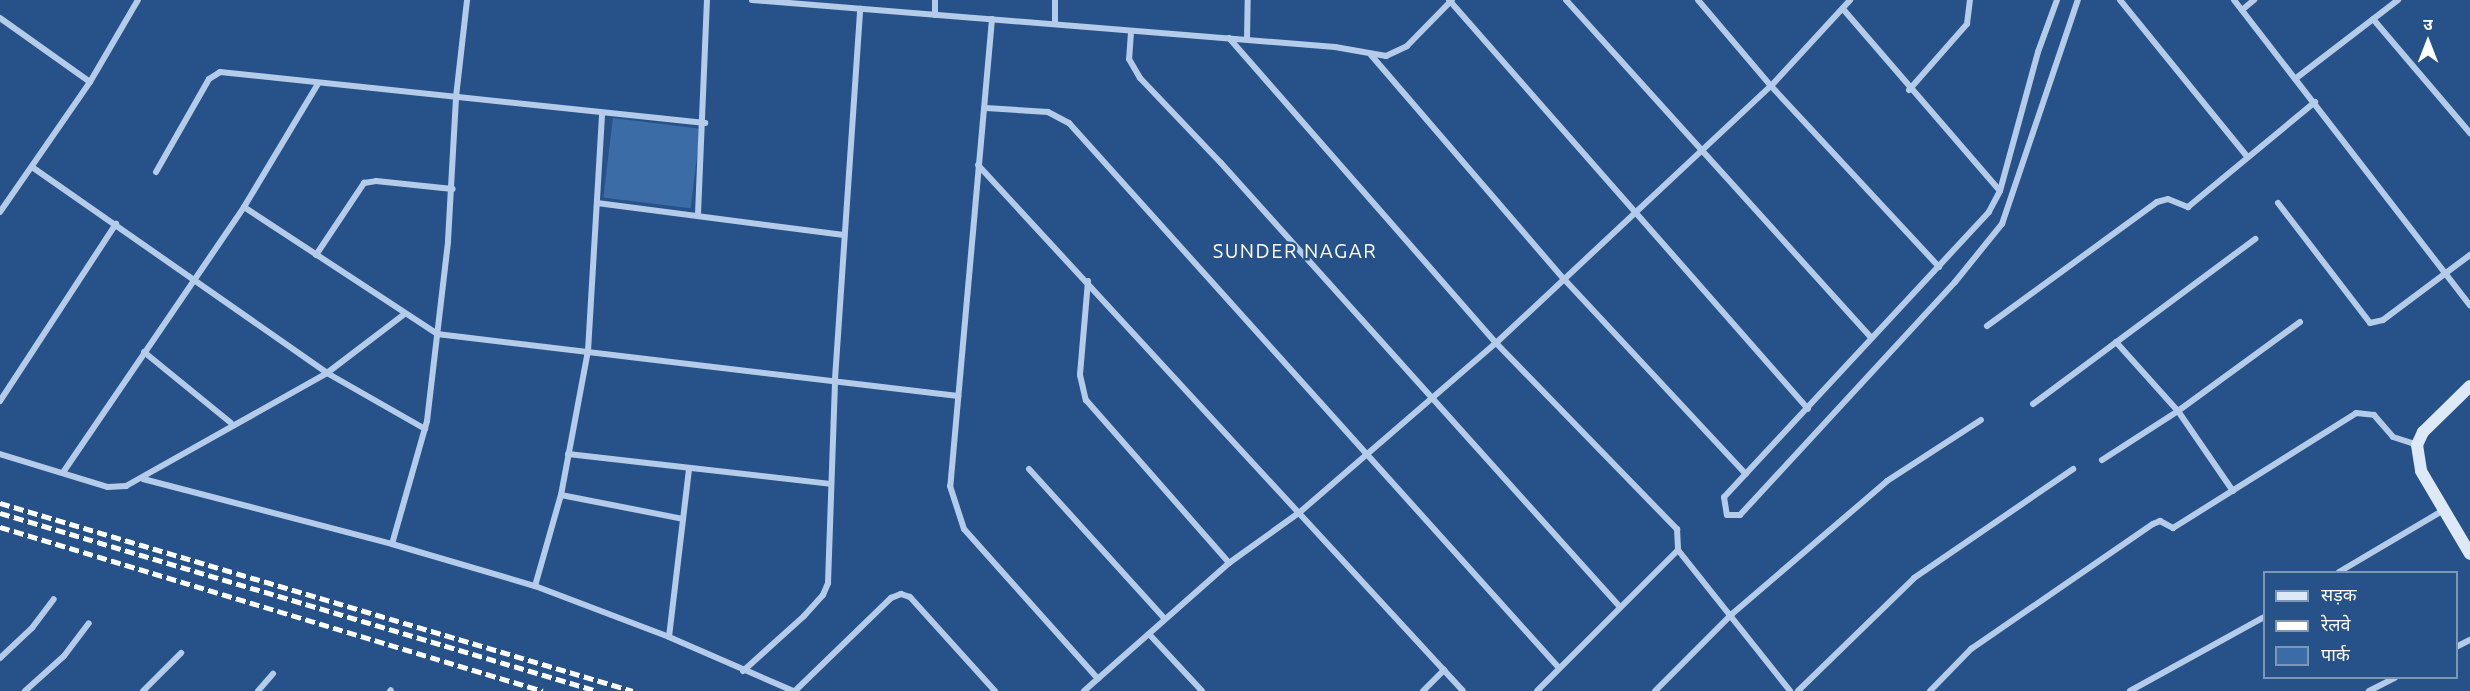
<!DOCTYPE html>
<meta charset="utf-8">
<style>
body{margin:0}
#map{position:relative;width:2470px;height:691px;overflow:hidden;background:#275289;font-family:Ubuntu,"Noto Sans Devanagari",sans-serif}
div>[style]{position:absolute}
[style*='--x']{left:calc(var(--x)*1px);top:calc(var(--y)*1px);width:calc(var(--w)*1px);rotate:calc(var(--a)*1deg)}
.green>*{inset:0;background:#3b6ca6;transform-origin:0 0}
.street>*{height:6px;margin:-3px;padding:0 3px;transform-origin:3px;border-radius:3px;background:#b4cce9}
.secondary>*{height:12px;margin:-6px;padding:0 6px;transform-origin:6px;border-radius:6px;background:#dee9f8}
.rail>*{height:4.5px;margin-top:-2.25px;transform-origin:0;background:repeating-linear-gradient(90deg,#fff 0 10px,transparent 0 14.5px)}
span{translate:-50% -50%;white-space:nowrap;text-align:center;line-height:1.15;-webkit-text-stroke:5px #275289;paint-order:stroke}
.neighbourhood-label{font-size:20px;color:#fff;letter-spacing:1.5px}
.legend{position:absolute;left:2263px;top:571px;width:195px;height:108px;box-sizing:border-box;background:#275289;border:2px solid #7d97b8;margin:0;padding:8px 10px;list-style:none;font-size:18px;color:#fff}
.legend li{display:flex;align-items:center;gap:12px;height:30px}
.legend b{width:30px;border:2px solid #7d97b8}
.north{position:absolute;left:2398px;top:12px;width:60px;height:60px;-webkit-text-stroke:4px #275289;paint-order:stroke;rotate:0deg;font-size:16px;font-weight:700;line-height:24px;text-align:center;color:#fff}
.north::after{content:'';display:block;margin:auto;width:21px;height:27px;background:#fff;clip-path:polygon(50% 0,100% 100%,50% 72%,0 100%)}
</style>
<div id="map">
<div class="green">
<div style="left:613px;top:118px;width:88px;height:80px;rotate:7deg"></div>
</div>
<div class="street">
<div style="--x:752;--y:0;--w:585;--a:4.61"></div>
<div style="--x:1335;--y:47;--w:52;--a:10"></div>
<div style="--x:1386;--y:56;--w:23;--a:-25"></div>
<div style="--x:1407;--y:46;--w:64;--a:-45.6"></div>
<div style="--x:1449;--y:0;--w:544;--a:48.72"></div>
<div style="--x:1566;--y:0;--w:455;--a:47.9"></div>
<div style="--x:1698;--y:0;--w:113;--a:49.7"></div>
<div style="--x:1771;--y:86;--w:247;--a:47.1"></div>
<div style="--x:2057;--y:0;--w:55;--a:110.1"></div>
<div style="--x:2038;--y:52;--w:144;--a:105.3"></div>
<div style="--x:2000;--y:191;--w:24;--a:118"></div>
<div style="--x:1989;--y:212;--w:389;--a:132.9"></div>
<div style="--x:1724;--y:497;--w:18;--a:81"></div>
<div style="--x:1727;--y:515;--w:13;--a:0"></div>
<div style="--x:1740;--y:515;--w:317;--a:-47.3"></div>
<div style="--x:1955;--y:282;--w:75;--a:-51"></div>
<div style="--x:2002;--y:224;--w:237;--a:-71.3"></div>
<div style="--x:2120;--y:0;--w:201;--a:50.9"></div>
<div style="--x:2234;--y:0;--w:386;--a:52.3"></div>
<div style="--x:1843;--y:9;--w:240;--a:49.2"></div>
<div style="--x:2242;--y:10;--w:16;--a:-40"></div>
<div style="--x:935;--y:15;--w:15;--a:-90"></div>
<div style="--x:0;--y:18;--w:110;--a:35.4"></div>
<div style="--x:992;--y:19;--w:469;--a:95.1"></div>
<div style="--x:950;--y:486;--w:45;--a:72"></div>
<div style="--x:964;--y:529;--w:201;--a:48.2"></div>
<div style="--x:2373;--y:19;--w:150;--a:49.6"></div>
<div style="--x:1055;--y:24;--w:24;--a:-90"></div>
<div style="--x:1131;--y:32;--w:27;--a:94"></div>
<div style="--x:1129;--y:59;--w:22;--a:60"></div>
<div style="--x:1140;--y:78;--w:117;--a:46.4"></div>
<div style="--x:1221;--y:163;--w:596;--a:48.06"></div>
<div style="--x:1229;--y:38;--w:405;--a:48.8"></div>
<div style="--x:1496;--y:343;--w:260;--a:45.8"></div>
<div style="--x:1677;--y:529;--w:21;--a:87"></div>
<div style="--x:1678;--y:550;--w:199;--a:135"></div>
<div style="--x:1247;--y:39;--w:39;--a:-89"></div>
<div style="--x:1371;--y:55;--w:294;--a:49.3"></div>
<div style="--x:1563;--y:278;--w:268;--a:47"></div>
<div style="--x:2295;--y:79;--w:130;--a:-37.5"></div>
<div style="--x:1909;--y:90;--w:88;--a:-48.7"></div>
<div style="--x:1967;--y:24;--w:24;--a:-83"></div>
<div style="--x:986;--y:108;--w:62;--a:3.7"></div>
<div style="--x:1048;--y:112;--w:24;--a:28"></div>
<div style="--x:1069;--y:123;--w:733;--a:48.04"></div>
<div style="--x:978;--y:165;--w:715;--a:47.32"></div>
<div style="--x:32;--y:167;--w:360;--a:34.9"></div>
<div style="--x:327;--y:373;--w:113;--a:29.7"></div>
<div style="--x:156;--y:172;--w:107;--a:-60.3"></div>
<div style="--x:209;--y:79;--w:13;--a:-32"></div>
<div style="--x:220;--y:72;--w:488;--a:6"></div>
<div style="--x:597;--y:203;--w:249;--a:7.4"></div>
<div style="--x:2278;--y:203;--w:151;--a:52.5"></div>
<div style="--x:2370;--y:323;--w:13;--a:-13"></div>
<div style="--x:2383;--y:320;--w:109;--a:-36.8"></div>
<div style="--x:244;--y:207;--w:231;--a:33.3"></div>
<div style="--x:437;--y:334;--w:525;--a:6.79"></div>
<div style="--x:0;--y:212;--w:158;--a:-55.3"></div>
<div style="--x:90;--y:82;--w:95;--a:-59.7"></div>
<div style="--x:698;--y:214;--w:214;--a:-87.6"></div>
<div style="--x:316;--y:255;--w:87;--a:-56.3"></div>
<div style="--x:364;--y:183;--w:12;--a:-9"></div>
<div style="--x:376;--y:181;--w:77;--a:5.9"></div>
<div style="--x:1088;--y:281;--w:94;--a:94.9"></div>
<div style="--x:1080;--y:375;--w:26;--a:77"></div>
<div style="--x:1086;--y:400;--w:217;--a:48.7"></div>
<div style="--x:1987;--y:326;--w:210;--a:-36.1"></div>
<div style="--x:2157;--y:202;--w:11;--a:-15"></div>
<div style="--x:2168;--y:199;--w:22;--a:22"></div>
<div style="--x:2188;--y:207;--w:165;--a:-39.6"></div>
<div style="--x:2116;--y:342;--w:93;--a:48.1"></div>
<div style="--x:2178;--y:411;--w:97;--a:55.5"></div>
<div style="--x:144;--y:352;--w:112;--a:39.2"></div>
<div style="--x:0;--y:401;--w:212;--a:-56.8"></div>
<div style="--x:2033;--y:404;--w:277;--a:-36.6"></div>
<div style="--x:0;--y:454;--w:113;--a:17"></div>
<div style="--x:108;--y:487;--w:18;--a:-3"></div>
<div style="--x:126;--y:486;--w:231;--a:-29.3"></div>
<div style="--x:327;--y:373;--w:96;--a:-37.3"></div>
<div style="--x:568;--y:454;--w:264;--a:6.5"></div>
<div style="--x:2102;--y:460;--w:90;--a:-32.8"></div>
<div style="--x:2178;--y:411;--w:151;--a:-36.1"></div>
<div style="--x:1029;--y:469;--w:201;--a:47.8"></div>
<div style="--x:64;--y:471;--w:320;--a:-55.7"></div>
<div style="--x:244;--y:207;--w:144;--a:-59"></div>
<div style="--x:143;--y:479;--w:257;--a:14.6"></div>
<div style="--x:392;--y:544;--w:149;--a:16.4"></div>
<div style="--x:535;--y:586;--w:143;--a:20.8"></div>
<div style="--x:669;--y:637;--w:135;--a:23.5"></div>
<div style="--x:561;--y:495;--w:124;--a:11.1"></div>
<div style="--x:392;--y:544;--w:128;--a:-74.1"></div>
<div style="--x:427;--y:421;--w:181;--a:-83.3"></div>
<div style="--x:448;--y:241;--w:144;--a:-86.8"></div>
<div style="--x:456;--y:97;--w:98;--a:-83.5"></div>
<div style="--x:1678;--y:550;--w:180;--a:51.5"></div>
<div style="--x:2339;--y:572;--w:120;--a:-30.6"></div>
<div style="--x:535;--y:586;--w:95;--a:-74.1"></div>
<div style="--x:561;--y:495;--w:147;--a:-79.4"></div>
<div style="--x:588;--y:351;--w:237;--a:-86.6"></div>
<div style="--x:1149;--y:634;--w:78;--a:47.1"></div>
<div style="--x:669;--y:637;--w:169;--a:-83.2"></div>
<div style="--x:2456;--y:647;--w:16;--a:-27"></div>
<div style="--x:0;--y:658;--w:44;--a:-43.2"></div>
<div style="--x:32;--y:628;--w:36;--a:-53"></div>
<div style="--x:743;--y:671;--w:82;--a:-42"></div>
<div style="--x:804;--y:616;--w:28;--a:-48"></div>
<div style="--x:823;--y:595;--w:13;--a:-67"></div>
<div style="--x:828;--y:583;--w:204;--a:-88"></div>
<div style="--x:835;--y:379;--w:371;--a:-86.1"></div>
<div style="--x:25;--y:691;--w:52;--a:-41.9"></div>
<div style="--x:64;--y:656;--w:41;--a:-52.9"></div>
<div style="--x:143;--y:691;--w:54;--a:-45"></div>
<div style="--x:258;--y:691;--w:23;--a:-49"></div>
<div style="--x:390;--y:691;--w:1;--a:-45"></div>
<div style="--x:795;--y:691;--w:134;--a:-44.1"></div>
<div style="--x:891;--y:598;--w:11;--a:-22"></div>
<div style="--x:901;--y:594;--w:9;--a:18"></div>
<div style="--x:910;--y:597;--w:127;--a:47.9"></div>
<div style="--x:1084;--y:691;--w:193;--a:-41.4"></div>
<div style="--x:1229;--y:563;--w:87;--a:-35.7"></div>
<div style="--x:1300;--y:512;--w:259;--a:-40.8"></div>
<div style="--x:1496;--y:343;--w:376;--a:-43.1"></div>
<div style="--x:1771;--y:86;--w:117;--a:-47.4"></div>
<div style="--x:1423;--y:691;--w:30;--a:-45"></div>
<div style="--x:1655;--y:691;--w:109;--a:-45"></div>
<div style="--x:1732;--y:614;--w:204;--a:-40.6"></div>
<div style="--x:1887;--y:481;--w:112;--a:-33"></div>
<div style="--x:1798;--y:691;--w:162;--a:-44.2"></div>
<div style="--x:1914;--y:578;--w:193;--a:-34.4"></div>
<div style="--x:1930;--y:691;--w:59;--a:-45.7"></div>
<div style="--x:1971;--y:649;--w:221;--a:-34.5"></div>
<div style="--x:2153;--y:524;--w:8;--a:-23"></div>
<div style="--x:2160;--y:521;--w:15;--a:28"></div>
<div style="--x:2173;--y:528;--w:216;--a:-32.1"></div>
<div style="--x:2356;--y:413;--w:18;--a:6"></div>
<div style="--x:2374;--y:415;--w:29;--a:49"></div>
<div style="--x:2393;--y:437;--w:25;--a:18"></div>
<div style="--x:2130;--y:691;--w:153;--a:-28.9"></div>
<div style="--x:2369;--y:691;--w:29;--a:-27"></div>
</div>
<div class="secondary">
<div style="--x:2470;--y:386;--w:66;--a:135.6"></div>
<div style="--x:2423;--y:432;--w:14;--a:115"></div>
<div style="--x:2417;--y:445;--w:26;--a:81"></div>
<div style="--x:2421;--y:471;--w:96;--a:59.4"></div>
</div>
<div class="rail">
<div style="--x:0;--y:503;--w:660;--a:16.54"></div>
<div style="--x:0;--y:513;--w:623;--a:16.6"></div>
<div style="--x:0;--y:527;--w:567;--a:16.81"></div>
</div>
<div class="neighbourhood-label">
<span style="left:1295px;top:250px">SUNDER NAGAR</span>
</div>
<ul class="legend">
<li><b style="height:8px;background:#dee9f8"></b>सड़क</li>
<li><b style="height:8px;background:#fff"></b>रेलवे</li>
<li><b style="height:16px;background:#3b6ca6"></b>पार्क</li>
</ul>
<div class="north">उ</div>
</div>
